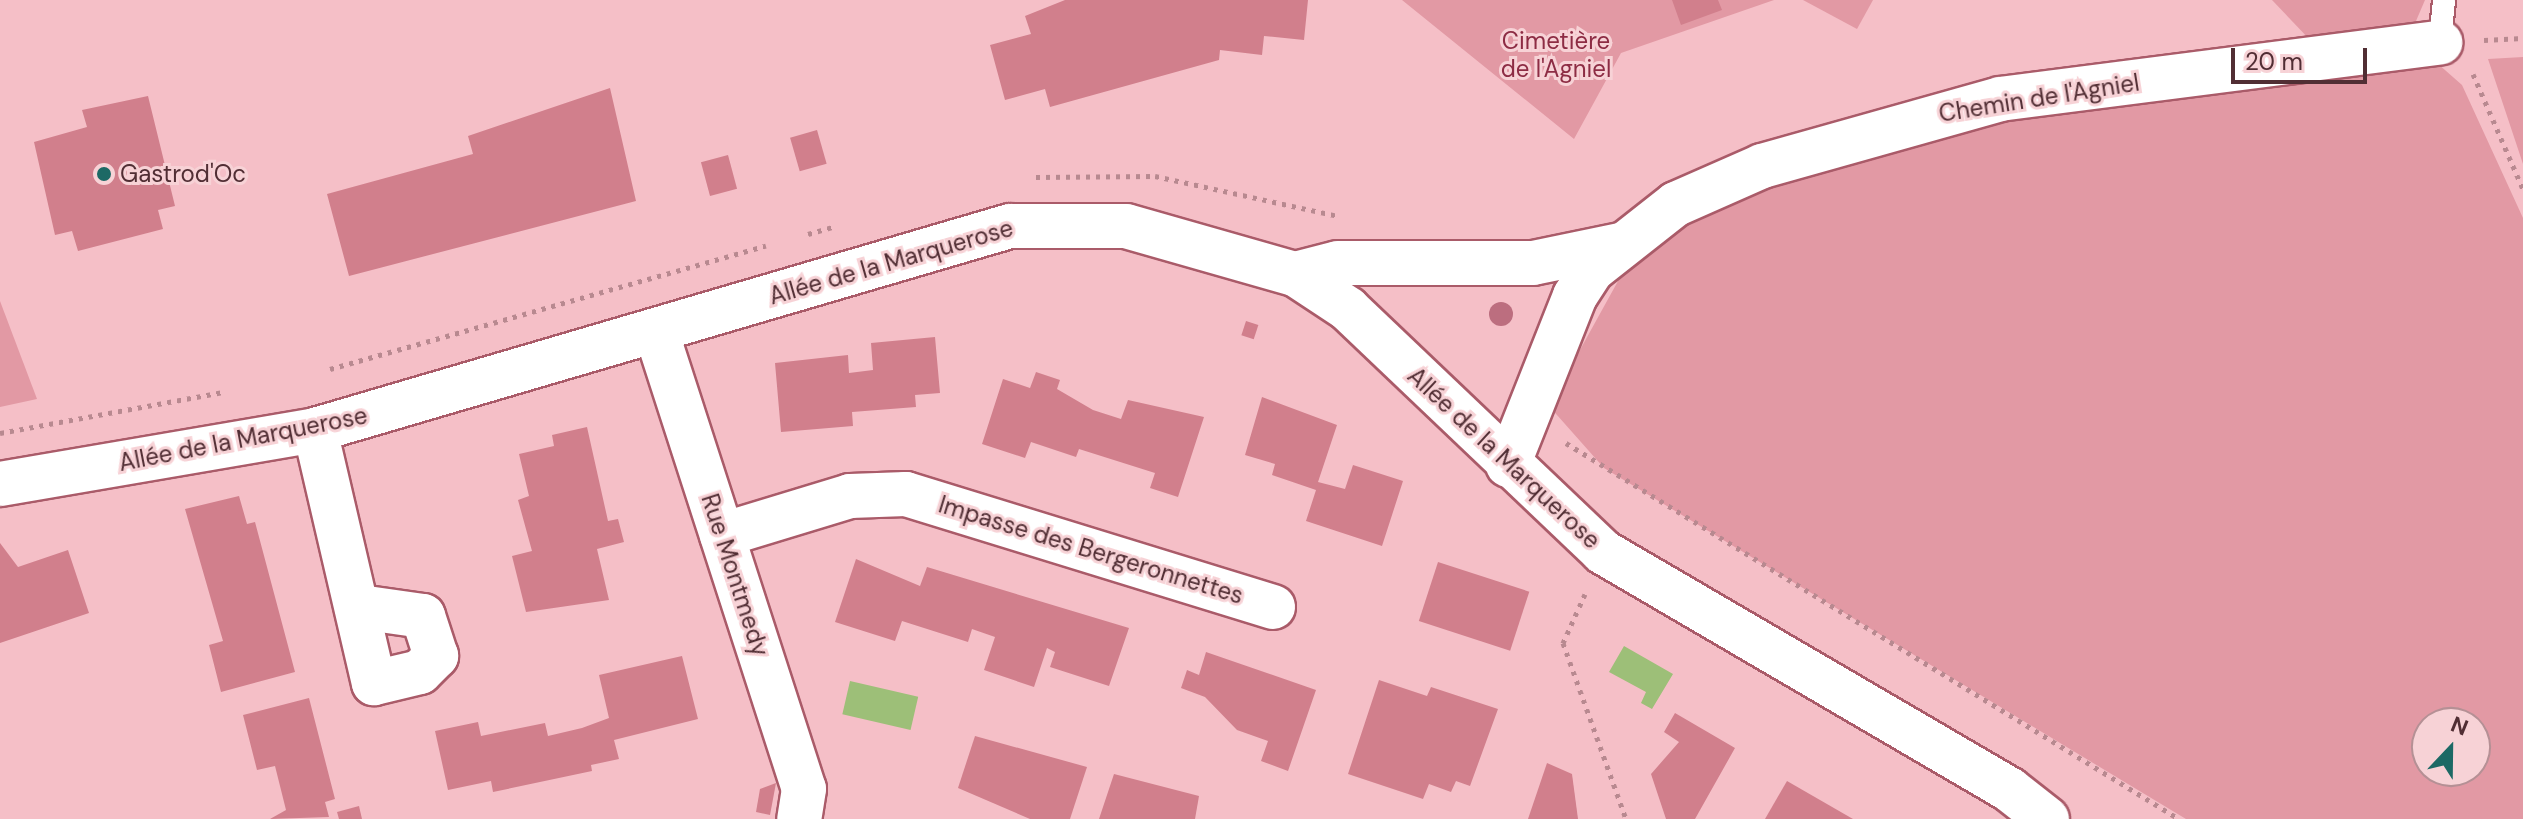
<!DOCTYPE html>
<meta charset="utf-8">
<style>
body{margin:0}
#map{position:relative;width:2523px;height:819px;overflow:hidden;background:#f5bfc7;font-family:"DM Sans",sans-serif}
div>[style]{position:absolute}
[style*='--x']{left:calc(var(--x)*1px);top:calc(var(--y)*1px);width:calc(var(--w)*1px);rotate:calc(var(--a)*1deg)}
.green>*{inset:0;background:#e299a4}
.water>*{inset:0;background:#9dbf78;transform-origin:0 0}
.building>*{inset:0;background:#d17f8c;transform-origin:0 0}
.path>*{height:5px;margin-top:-2.5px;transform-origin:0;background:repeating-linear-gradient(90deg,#b88990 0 4px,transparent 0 10px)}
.roads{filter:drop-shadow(2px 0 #aa5b69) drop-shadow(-2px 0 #aa5b69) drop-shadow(0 2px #aa5b69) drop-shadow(0 -2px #aa5b69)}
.service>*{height:22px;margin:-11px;padding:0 11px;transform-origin:11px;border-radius:11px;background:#fff}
.minor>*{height:44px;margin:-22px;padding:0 22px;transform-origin:22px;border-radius:22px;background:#fff}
.trees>*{width:24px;height:24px;margin:-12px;border-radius:50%;background:#bc6e7f}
.dots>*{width:22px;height:22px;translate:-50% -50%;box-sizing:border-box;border:4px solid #f7d2d6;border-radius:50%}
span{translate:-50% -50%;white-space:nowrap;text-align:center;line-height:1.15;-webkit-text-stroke:6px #f7d2d6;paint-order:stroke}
.park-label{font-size:24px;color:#8d2c44}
.street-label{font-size:24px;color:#512e34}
.poi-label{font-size:24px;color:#512e34}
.left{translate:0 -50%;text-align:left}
.north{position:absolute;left:2411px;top:707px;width:80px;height:80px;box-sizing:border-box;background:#f7d2d6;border:2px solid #b59095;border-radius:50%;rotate:22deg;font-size:22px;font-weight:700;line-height:32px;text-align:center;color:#512e34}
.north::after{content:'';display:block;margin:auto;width:28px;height:36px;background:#1d6965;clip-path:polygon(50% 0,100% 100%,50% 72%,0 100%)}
.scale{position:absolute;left:2231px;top:48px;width:136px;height:36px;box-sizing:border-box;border:4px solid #512e34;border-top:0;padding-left:10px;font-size:24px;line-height:28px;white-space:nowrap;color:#512e34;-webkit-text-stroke:6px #f7d2d6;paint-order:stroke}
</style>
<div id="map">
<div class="green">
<div style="clip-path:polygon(1402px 0,1774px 0,1621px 53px,1574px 139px)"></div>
<div style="clip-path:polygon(1803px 0,1873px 0,1857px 29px)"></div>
<div style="clip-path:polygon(2272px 0,2425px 0,2416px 21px,2391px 37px,2311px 41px)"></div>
<div style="clip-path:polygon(2523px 57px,2523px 164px,2488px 59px)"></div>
<div style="clip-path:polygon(evenodd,2437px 63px,2462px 85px,2523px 218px,2523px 819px,2186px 819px,1604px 468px,1549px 406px,1623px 272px,1678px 226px,1851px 150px,1970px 123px,2437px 63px,2427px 723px,2475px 723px,2475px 771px,2427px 771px,2427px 723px)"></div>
<div style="clip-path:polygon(0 301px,37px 399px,0 407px)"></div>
</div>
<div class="water">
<div style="clip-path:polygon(1624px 646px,1673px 674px,1652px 709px,1641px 703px,1646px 692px,1609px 672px)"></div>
<div style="left:850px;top:681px;width:70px;height:34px;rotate:13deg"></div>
</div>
<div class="building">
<div style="clip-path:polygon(1065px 0,1308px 0,1304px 40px,1264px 36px,1262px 55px,1220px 50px,1219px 60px,1050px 107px,1045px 89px,1005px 100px,990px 45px,1031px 34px,1025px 16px)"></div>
<div style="clip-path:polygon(1672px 0,1718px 0,1722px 10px,1681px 25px)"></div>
<div style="clip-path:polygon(610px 88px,636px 201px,349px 276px,327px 194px,473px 154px,468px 136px)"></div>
<div style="clip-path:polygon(148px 96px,175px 206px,158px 210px,163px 229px,78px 251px,72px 231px,55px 235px,34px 142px,87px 127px,82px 110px)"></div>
<div style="left:817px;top:130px;width:35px;height:28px;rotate:74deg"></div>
<div style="left:728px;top:155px;width:35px;height:28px;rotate:75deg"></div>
<div style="left:1246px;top:321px;width:13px;height:15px;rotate:18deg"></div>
<div style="clip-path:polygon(935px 337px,940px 393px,915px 395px,916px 407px,852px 412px,853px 426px,781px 432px,775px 363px,848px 355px,849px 373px,873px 370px,871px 343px)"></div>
<div style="clip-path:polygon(1036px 372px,1060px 380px,1057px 389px,1093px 410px,1121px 419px,1128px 400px,1204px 417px,1178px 497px,1150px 488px,1155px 473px,1079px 449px,1076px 457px,1031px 442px,1025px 458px,982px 444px,1003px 379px,1030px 388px)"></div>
<div style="clip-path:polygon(1262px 397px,1337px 425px,1318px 482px,1345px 489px,1353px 465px,1403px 481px,1382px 546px,1306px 521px,1316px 490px,1272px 475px,1275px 464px,1245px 455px)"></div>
<div style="clip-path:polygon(587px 427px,608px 521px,618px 519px,624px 542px,597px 549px,609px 600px,526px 612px,512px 556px,532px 551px,518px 500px,529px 496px,519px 454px,554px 446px,552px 435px)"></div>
<div style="clip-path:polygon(239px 496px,247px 524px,255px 522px,295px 672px,221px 692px,209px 645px,223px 641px,185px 509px)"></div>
<div style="clip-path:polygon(0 543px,18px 567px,68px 550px,89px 613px,0 643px)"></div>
<div style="clip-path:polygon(856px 559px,920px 586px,927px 567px,1129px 628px,1109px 686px,1050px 667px,1055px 652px,1047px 648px,1034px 687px,984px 670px,995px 637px,972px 629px,968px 642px,902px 621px,895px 641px,835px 622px)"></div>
<div style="left:1438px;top:562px;width:96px;height:62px;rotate:18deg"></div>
<div style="clip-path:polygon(1206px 652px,1316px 690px,1288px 771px,1261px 761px,1268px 741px,1237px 730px,1205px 697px,1181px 688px,1187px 670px,1199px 675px)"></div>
<div style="clip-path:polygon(682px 656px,698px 719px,614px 740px,619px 759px,591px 765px,592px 771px,493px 792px,491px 781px,448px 790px,435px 731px,478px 722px,481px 736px,545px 723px,548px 736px,582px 728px,609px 718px,599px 675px)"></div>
<div style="clip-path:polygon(1379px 680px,1427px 696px,1431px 687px,1498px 709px,1470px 786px,1456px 781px,1451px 792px,1429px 784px,1423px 799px,1348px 774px)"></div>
<div style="clip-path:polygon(309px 698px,335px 799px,325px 802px,329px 817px,270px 819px,286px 810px,275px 766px,257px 770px,243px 715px)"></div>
<div style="clip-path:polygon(1675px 713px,1735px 748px,1695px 819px,1666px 819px,1651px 774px,1679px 742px,1664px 732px)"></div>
<div style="clip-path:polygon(975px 736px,1087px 767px,1070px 819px,1030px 819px,958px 788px)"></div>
<div style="clip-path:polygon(1547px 763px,1572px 774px,1578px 819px,1528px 819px)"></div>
<div style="clip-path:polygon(1114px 774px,1199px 796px,1195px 819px,1099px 819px)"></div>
<div style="clip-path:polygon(1787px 781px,1853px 819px,1765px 819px)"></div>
<div style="clip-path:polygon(776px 783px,770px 815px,756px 812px,760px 789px)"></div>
<div style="clip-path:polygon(359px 806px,362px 819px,339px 819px,337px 812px)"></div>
</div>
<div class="path">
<div style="--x:2484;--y:40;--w:39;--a:-3"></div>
<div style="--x:2473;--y:74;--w:125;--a:66.5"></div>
<div style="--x:1036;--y:177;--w:119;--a:-0.5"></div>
<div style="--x:1155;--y:176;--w:187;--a:12.3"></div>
<div style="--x:808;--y:234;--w:26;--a:-16"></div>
<div style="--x:330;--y:369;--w:453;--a:-15.8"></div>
<div style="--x:0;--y:433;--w:227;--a:-10.4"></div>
<div style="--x:1566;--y:443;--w:719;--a:31.52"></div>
<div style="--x:1585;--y:594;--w:54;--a:114.2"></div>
<div style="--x:1563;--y:643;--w:187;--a:70.3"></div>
</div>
<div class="roads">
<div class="service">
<div style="--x:2440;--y:43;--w:43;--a:-84.7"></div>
</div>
<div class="minor">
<div style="--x:1295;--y:274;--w:44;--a:-14.3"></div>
<div style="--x:1338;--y:263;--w:195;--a:0"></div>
<div style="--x:1533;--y:263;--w:90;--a:-11.6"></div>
<div style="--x:656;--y:331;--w:481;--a:72.1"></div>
<div style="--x:804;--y:789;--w:30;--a:99"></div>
<div style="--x:315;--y:430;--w:260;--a:76.9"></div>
<div style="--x:374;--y:683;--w:47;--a:-13.4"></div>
<div style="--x:420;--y:672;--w:23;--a:-45"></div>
<div style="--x:436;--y:656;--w:42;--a:-108"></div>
<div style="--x:423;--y:616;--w:64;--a:-171.9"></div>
<div style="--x:1508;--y:465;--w:182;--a:-68.4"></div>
<div style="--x:1575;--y:296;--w:31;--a:-57"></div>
<div style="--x:1592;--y:270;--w:107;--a:-38.2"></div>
<div style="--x:1676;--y:204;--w:94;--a:-23.8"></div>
<div style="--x:1762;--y:166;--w:247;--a:-15.7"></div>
<div style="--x:2000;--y:99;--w:444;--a:-7.3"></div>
<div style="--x:0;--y:484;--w:320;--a:-9.7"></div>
<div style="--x:315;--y:430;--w:724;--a:-16.36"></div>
<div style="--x:1010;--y:226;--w:116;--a:0"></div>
<div style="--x:1126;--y:226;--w:176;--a:15.9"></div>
<div style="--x:1295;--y:274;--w:64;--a:33.4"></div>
<div style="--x:1348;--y:309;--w:352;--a:43.6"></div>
<div style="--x:1603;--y:552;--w:471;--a:30.3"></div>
<div style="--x:2010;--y:790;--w:47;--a:38.1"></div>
<div style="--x:722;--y:535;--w:134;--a:-16.9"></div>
<div style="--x:850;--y:496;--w:56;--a:-2"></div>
<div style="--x:906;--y:494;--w:384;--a:17.1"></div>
</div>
</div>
<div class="trees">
<div style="left:1501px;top:314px"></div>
</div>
<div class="dots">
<div style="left:104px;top:174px;background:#1d6965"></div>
</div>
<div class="park-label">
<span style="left:1556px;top:55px">Cimetière<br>de l'Agniel</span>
</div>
<div class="street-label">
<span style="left:2039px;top:98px;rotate:-9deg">Chemin de l'Agniel</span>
<span style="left:891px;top:262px;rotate:-16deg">Allée de la Marquerose</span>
<span style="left:243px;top:439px;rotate:-11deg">Allée de la Marquerose</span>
<span style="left:1504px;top:458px;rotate:43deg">Allée de la Marquerose</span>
<span style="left:1091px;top:550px;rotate:17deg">Impasse des Bergeronnettes</span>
<span style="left:735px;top:575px;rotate:72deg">Rue Montmedy</span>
</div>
<div class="poi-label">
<span class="left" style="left:120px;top:174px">Gastrod'Oc</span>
</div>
<div class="north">N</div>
<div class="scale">20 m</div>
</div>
